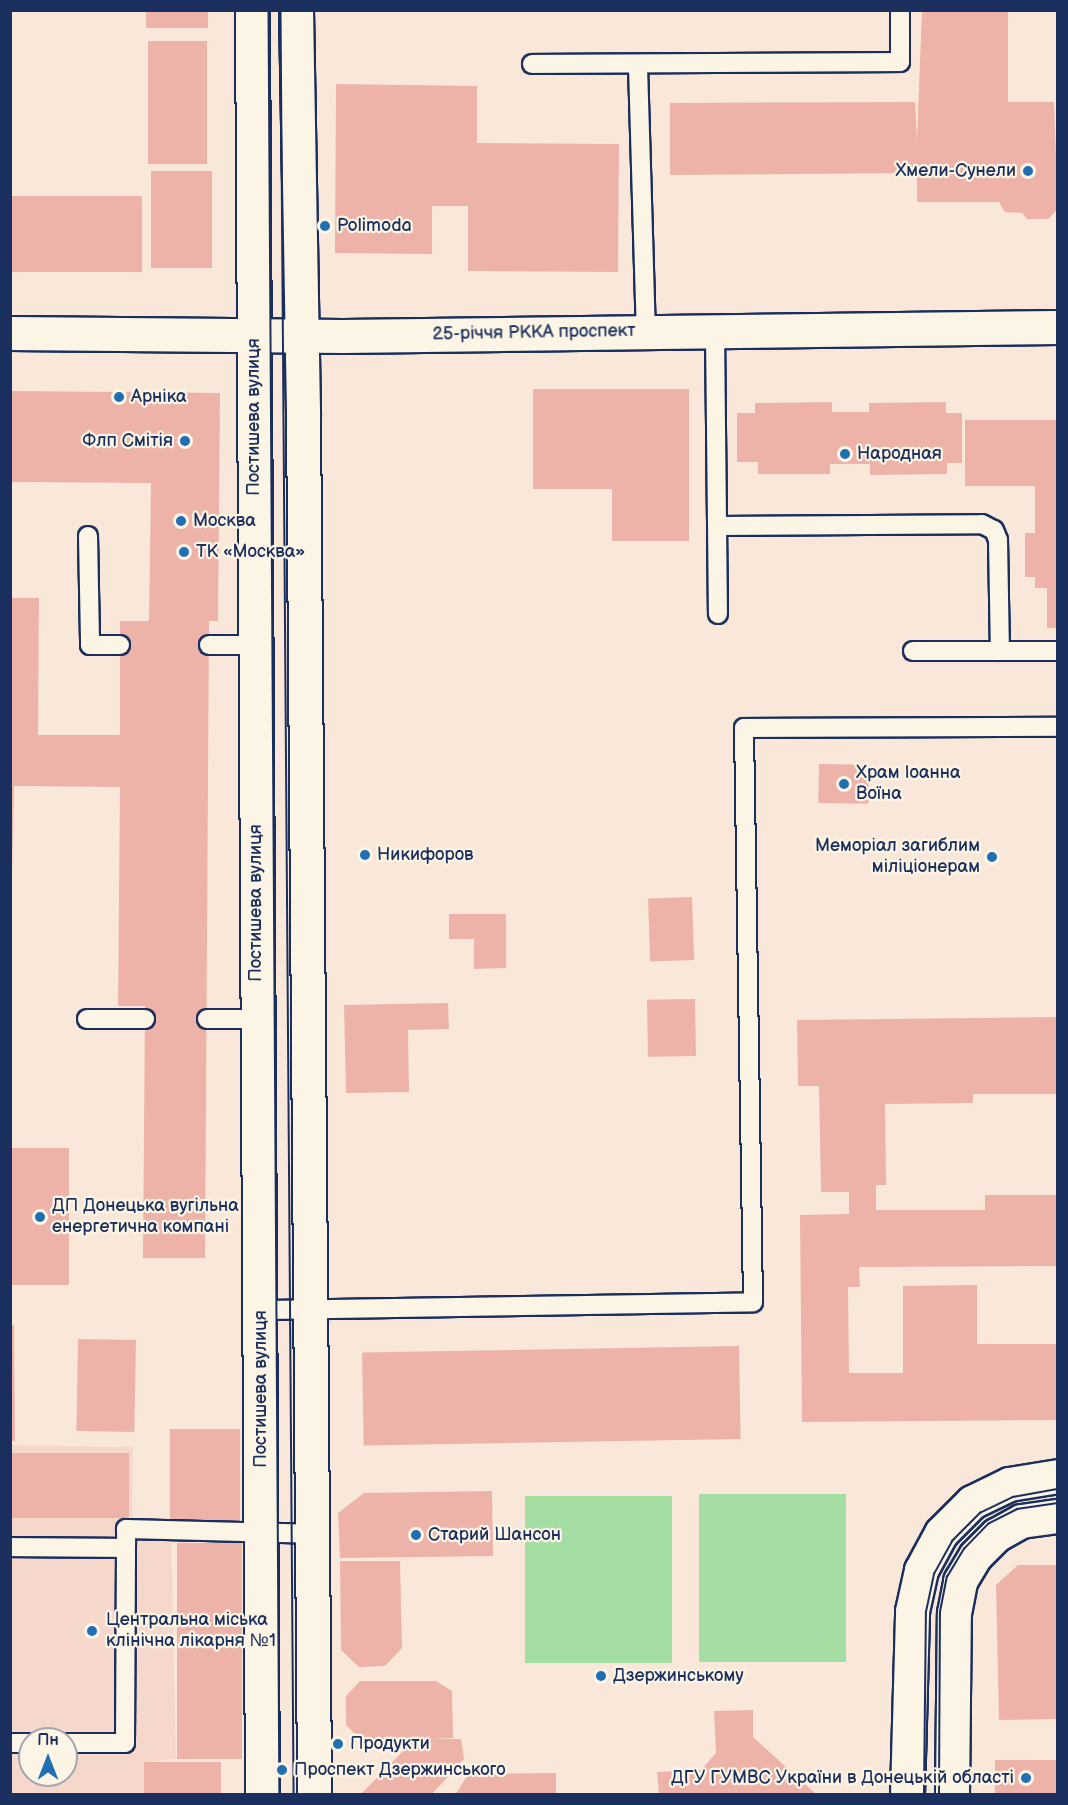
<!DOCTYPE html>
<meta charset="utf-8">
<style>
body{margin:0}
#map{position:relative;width:1068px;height:1805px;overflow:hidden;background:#f9e8d9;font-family:"Balsamiq Sans",sans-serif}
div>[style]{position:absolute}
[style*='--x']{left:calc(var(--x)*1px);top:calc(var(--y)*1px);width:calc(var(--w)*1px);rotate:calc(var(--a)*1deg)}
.built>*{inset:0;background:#f5d8cb}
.green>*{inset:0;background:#a5dea3;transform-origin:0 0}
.building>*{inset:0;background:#edb3a9;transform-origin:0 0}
.roads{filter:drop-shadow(2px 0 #1b2f5e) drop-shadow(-2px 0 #1b2f5e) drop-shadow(0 2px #1b2f5e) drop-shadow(0 -2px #1b2f5e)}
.service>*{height:18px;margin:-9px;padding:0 9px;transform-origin:9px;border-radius:9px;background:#fcf5e5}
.tertiary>*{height:33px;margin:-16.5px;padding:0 16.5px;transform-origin:16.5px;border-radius:16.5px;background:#fcf5e5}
.tram>*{height:1.5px;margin:-0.75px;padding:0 0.75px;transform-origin:0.75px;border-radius:0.75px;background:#1b2f5e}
.dots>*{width:16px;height:16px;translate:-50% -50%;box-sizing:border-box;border:3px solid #fcf5e5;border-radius:50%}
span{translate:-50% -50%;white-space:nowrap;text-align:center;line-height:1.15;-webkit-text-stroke:4.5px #fcf5e5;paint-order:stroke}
.poi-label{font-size:18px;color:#1b2f5e}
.right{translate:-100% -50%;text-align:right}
.left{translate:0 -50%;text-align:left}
.street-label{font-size:18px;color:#1b2f5e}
.frame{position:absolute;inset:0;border:12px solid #1b2f5e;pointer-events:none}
.north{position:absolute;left:18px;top:1727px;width:60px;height:60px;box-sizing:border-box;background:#fcf5e5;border:2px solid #a2a6af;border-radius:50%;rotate:0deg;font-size:16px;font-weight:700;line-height:24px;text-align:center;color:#1b2f5e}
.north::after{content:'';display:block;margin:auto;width:21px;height:27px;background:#1f6fb2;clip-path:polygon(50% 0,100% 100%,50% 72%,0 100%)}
</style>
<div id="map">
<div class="built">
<div style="clip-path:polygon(evenodd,11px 1445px,133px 1447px,132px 1519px,171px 1523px,176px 1759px,144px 1762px,144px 1794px,11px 1794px,11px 1445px,30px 1739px,66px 1739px,66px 1775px,30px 1775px,30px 1739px)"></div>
</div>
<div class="green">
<div style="left:699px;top:1494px;width:147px;height:168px"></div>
<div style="left:672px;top:1496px;width:167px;height:147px;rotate:90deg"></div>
</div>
<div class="building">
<div style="left:146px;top:10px;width:62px;height:18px"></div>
<div style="clip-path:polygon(922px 10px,1008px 10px,1008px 102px,1054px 102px,1058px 209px,1048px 219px,1027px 219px,1022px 213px,1005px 212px,999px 202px,917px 202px,917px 173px,670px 175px,670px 103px,915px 102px,917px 140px)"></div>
<div style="left:148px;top:41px;width:59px;height:123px"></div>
<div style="clip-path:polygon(336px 84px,477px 86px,477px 143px,619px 144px,618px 272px,468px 271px,468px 206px,432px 206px,432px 254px,335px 253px)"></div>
<div style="left:151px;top:171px;width:61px;height:97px"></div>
<div style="left:142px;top:196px;width:76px;height:132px;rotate:90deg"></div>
<div style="clip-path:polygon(533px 389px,689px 389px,689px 541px,612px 541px,612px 489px,533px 489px)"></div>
<div style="clip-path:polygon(10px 391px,220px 393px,218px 621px,209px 621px,205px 1258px,143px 1258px,145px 1006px,118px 1006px,120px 787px,14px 786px,10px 965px,10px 598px,39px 598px,38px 735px,120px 735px,120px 621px,149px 621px,151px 483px,10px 482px)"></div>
<div style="clip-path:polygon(832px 402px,832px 412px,869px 412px,869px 403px,946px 402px,946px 413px,962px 413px,962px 463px,947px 463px,947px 474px,870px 475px,870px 464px,830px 464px,830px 474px,758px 474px,758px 462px,737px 462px,737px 413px,755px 413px,755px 403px)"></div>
<div style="clip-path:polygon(965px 420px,1058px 420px,1058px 628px,1047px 628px,1047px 588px,1035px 588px,1035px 577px,1025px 577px,1025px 533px,1035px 533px,1035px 486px,965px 486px)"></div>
<div style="left:819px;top:764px;width:50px;height:39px;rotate:1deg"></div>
<div style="left:692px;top:897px;width:63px;height:44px;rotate:88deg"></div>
<div style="clip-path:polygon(449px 914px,506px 914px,506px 968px,474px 969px,474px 939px,449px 939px)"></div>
<div style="left:695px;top:999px;width:57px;height:48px;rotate:89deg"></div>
<div style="clip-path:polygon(448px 1003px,449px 1029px,408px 1030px,409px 1092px,346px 1093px,344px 1005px)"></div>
<div style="clip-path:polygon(1058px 1017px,1058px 1094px,973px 1094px,973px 1103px,885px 1104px,886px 1185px,876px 1185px,876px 1210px,985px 1210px,985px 1195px,1058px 1195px,1058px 1266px,859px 1267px,860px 1287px,848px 1287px,849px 1373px,903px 1373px,903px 1286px,977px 1285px,977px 1344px,1058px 1344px,1058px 1420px,802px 1422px,800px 1215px,849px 1214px,849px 1192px,821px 1192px,819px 1086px,798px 1086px,797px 1020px)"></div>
<div style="left:10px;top:1148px;width:59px;height:137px"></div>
<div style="clip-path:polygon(10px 1325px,14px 1325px,15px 1441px,10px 1441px)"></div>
<div style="left:78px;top:1339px;width:58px;height:92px;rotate:1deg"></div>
<div style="left:739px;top:1346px;width:93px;height:377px;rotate:89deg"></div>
<div style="left:170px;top:1429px;width:70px;height:94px"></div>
<div style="left:10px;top:1453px;width:119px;height:65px"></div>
<div style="clip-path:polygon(492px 1491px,493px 1556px,340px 1558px,338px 1513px,364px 1493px)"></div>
<div style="left:177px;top:1543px;width:65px;height:216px"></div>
<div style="clip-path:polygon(340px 1561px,400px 1561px,402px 1648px,385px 1666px,359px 1667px,341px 1650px)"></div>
<div style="clip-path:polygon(1018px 1565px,1058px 1565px,1058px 1719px,999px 1720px,996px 1585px)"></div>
<div style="clip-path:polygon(360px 1681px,436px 1681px,452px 1691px,453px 1738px,363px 1742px,346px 1725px,346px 1696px)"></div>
<div style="clip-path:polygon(753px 1710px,753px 1737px,816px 1794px,659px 1794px,657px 1772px,701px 1770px,716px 1753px,714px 1711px)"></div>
<div style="clip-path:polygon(415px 1739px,461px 1739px,464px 1759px,432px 1794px,361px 1794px)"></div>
<div style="left:1058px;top:1760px;width:34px;height:63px;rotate:90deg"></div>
<div style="left:144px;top:1762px;width:77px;height:32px"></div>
<div style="clip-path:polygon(556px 1773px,556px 1794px,456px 1794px,468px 1774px)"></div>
</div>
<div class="roads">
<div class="service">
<div style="--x:532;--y:64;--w:368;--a:-0.3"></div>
<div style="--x:900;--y:62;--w:52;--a:-90"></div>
<div style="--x:638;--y:66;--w:266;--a:88.3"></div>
<div style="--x:715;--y:331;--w:283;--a:89.4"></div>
<div style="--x:718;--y:526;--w:264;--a:-0.4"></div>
<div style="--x:982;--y:524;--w:13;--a:27"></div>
<div style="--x:994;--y:530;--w:11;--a:68"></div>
<div style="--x:998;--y:540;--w:111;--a:89"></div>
<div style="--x:88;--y:536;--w:109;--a:88.9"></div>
<div style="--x:90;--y:645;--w:30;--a:0"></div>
<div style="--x:209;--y:645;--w:45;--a:0"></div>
<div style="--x:913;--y:651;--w:145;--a:0"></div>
<div style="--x:87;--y:1019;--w:58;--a:0"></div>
<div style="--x:207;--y:1019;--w:49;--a:0"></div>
<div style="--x:261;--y:1310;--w:492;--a:-0.9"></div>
<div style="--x:753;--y:1302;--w:574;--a:-90.9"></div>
<div style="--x:744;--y:728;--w:314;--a:-0.2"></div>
<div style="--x:10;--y:1547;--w:115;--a:0.5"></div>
<div style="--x:10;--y:1743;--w:20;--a:0"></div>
<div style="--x:66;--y:1743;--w:59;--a:0"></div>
<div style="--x:125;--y:1743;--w:214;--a:-89.7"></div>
<div style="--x:126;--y:1529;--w:185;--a:1.5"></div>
</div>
<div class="tertiary">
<div style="--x:252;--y:10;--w:1784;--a:89.68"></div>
<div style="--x:296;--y:10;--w:402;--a:89"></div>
<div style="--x:303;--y:412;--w:1382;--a:89.54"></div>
<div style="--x:10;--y:333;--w:333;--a:0.5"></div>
<div style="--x:343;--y:336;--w:715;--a:-0.72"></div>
<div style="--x:907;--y:1794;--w:183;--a:-88.4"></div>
<div style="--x:912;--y:1611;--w:42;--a:-77.6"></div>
<div style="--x:921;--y:1570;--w:42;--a:-61.6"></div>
<div style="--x:941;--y:1533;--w:44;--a:-45"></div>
<div style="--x:972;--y:1502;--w:41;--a:-25.9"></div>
<div style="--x:1009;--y:1484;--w:50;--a:-9.3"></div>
<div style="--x:952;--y:1794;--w:181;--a:-89.4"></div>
<div style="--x:954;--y:1613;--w:33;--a:-79"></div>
<div style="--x:960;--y:1581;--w:29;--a:-59"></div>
<div style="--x:975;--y:1556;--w:30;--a:-45"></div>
<div style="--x:996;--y:1535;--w:29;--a:-29"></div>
<div style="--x:1021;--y:1521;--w:37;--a:-8"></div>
</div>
</div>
<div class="tram">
<div style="--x:269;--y:10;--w:1784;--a:89.65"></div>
<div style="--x:281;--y:10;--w:1784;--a:89.58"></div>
<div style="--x:924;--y:1794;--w:182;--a:-89.4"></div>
<div style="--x:926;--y:1612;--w:39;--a:-78"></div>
<div style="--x:934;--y:1574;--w:38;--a:-61"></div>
<div style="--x:952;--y:1541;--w:40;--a:-45"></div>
<div style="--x:980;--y:1513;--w:37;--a:-26"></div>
<div style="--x:1013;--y:1497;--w:46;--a:-10.1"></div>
<div style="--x:939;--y:1794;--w:182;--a:-89.7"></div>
<div style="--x:940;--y:1612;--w:36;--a:-79"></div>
<div style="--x:947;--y:1577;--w:33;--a:-59"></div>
<div style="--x:964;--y:1549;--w:35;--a:-46"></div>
<div style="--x:988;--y:1524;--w:33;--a:-27"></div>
<div style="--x:1017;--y:1509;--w:41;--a:-8.3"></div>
</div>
<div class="dots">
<div style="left:1028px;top:171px;background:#1f6fb2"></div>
<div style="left:325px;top:226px;background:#1f6fb2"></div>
<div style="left:119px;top:397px;background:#1f6fb2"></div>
<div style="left:185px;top:441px;background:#1f6fb2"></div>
<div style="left:845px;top:454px;background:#1f6fb2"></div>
<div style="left:181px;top:521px;background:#1f6fb2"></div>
<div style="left:184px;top:552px;background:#1f6fb2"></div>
<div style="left:844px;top:784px;background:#1f6fb2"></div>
<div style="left:365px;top:855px;background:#1f6fb2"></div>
<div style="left:992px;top:857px;background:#1f6fb2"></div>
<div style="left:40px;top:1217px;background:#1f6fb2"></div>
<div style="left:416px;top:1535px;background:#1f6fb2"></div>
<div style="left:92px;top:1631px;background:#1f6fb2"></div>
<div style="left:601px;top:1676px;background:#1f6fb2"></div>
<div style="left:338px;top:1744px;background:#1f6fb2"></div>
<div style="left:282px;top:1770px;background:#1f6fb2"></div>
<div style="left:1026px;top:1778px;background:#1f6fb2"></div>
</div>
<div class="poi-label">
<span class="right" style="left:1016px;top:171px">Хмели-Сунели</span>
<span class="left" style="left:337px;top:226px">Polimoda</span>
<span class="left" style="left:131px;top:397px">Арніка</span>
<span class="right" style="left:173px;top:441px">Флп Смітія</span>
<span class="left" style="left:857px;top:454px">Народная</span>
<span class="left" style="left:193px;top:521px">Москва</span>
<span class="left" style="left:196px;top:552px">ТК «Москва»</span>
<span class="left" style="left:856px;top:784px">Храм Іоанна<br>Воїна</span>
<span class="right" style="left:980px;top:857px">Меморіал загиблим<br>міліціонерам</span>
<span class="left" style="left:377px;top:855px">Никифоров</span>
<span class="left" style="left:52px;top:1217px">ДП Донецька вугільна<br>енергетична компані</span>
<span class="left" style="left:428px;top:1535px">Старий Шансон</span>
<span class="left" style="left:106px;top:1631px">Центральна міська<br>клінічна лікарня №1</span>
<span class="left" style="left:613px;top:1676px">Дзержинському</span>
<span class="left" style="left:350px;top:1744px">Продукти</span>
<span class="left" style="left:294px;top:1770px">Проспект Дзержинського</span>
<span class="right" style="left:1014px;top:1778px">ДГУ ГУМВС України в Донецькій області</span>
</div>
<div class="street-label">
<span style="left:534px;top:333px;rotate:-1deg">25-річчя РККА проспект</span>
<span style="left:254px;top:417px;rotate:-90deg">Постишева вулиця</span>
<span style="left:256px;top:903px;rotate:-90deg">Постишева вулиця</span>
<span style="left:261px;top:1389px;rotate:-90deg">Постишева вулиця</span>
</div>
<div class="frame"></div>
<div class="north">Пн</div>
</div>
